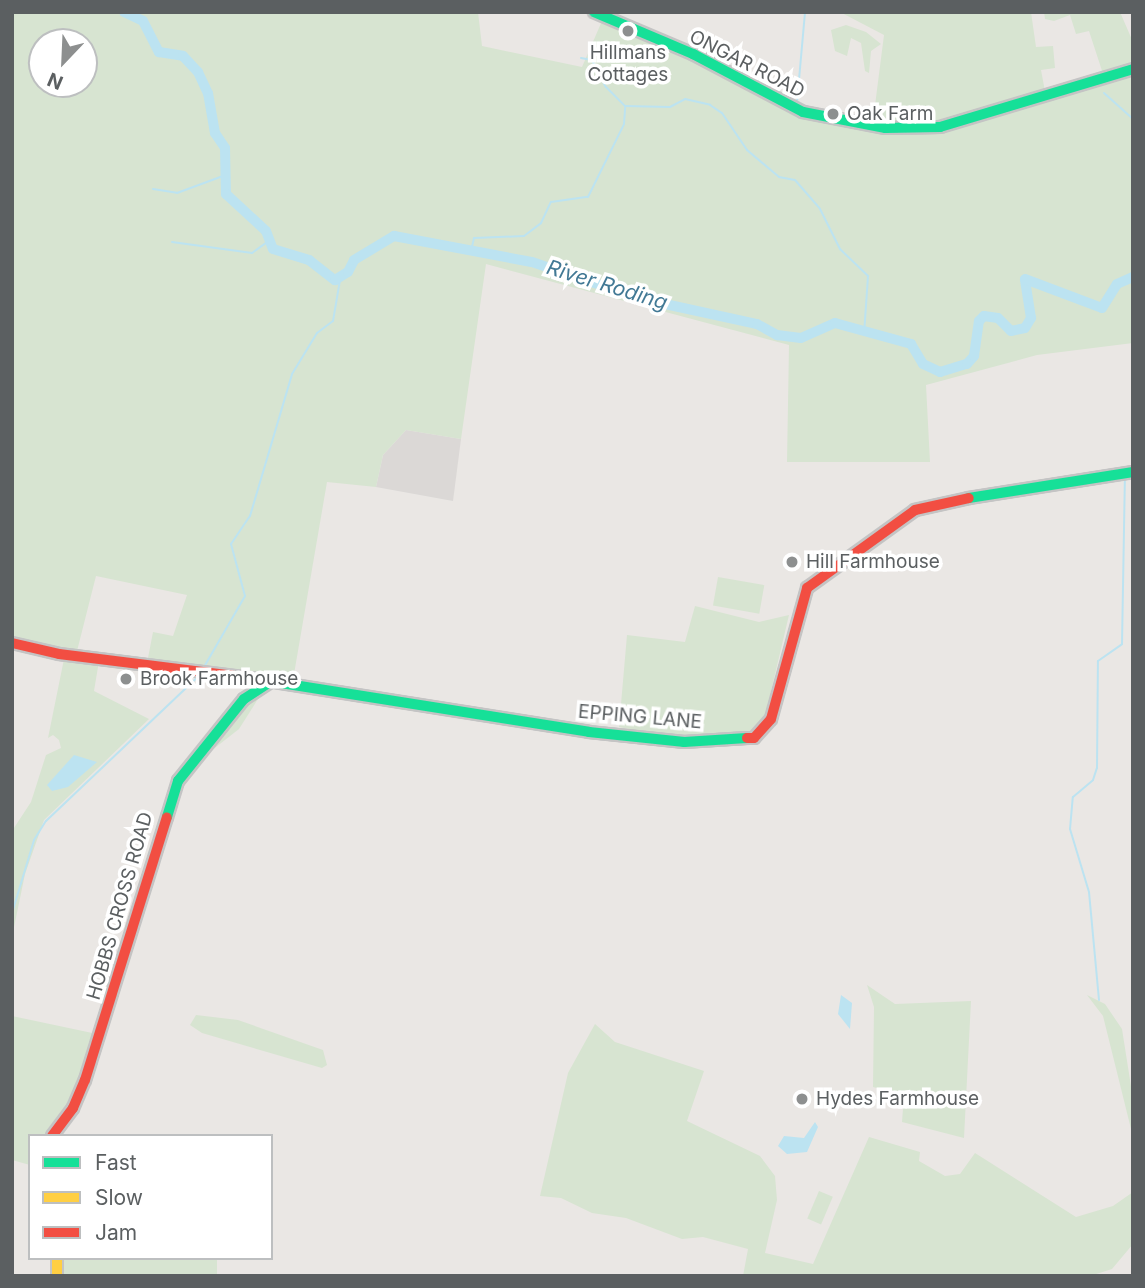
<!DOCTYPE html>
<style>
body{margin:0}
#map{position:relative;width:1145px;height:1288px;overflow:hidden;background:#eae7e4;font-family:Inter,sans-serif}
div>[style]{position:absolute}
[style*='--x']{left:calc(var(--x)*1px);top:calc(var(--y)*1px);width:calc(var(--w)*1px);rotate:calc(var(--a)*1deg)}
.industrial>*{inset:0;background:#dbd8d6}
.green>*{inset:0;background:#d7e4d1;transform-origin:0 0}
.water>*{inset:0;background:#bce3f1}
.stream>*{height:2px;margin:-1px;padding:0 1px;transform-origin:1px;border-radius:1px;background:#bce3f1}
.river>*{height:10px;margin:-5px;padding:0 5px;transform-origin:5px;border-radius:5px;background:#bce3f1}
.roads{filter:drop-shadow(2px 0 #c4c4c4) drop-shadow(-2px 0 #c4c4c4) drop-shadow(0 2px #c4c4c4) drop-shadow(0 -2px #c4c4c4)}
.fast>*{height:10px;margin:-5px;padding:0 5px;transform-origin:5px;border-radius:5px;background:#16e098}
.slow>*{height:10px;margin:-5px;padding:0 5px;transform-origin:5px;border-radius:5px;background:#ffcf43}
.jam>*{height:10px;margin:-5px;padding:0 5px;transform-origin:5px;border-radius:5px;background:#f24e42}
.dots>*{width:19px;height:19px;translate:-50% -50%;box-sizing:border-box;border:4px solid #fff;border-radius:50%}
span{translate:-50% -50%;white-space:nowrap;text-align:center;line-height:1.15;-webkit-text-stroke:7px #fff;paint-order:stroke}
.poi-label{font-size:19px;color:#5b5f61}
.left{translate:0 -50%;text-align:left}
.street-label{font-size:19px;color:#5b5f61}
.water-label{font-size:21px;color:#427995;font-style:italic}
.frame{position:absolute;inset:0;border:14px solid #5b5f61;pointer-events:none}
.legend{position:absolute;left:28px;top:1134px;width:245px;height:126px;box-sizing:border-box;background:#fff;border:2px solid #bdbfc0;margin:0;padding:9px 12px;list-style:none;font-size:21px;color:#5b5f61}
.legend li{display:flex;align-items:center;gap:14px;height:35px}
.legend b{width:35px;border:2px solid #bdbfc0}
.north{position:absolute;left:28px;top:28px;width:70px;height:70px;box-sizing:border-box;background:#fff;border:2px solid #bdbfc0;border-radius:50%;rotate:203deg;font-size:19px;font-weight:700;line-height:28px;text-align:center;color:#5b5f61}
.north::after{content:'';display:block;margin:auto;width:24px;height:32px;background:#8d8f8f;clip-path:polygon(50% 0,100% 100%,50% 72%,0 100%)}
</style>
<div id="map">
<div class="industrial">
<div style="clip-path:polygon(406px 430px,461px 439px,453px 501px,376px 487px,383px 455px)"></div>
</div>
<div class="green">
<div style="clip-path:polygon(evenodd,12px 12px,478px 12px,482px 46px,582px 67px,602px 21px,663px 44px,808px 118px,843px 125px,873px 121px,884px 35px,840px 12px,1031px 12px,1036px 47px,1053px 46px,1055px 68px,1041px 70px,1047px 102px,1106px 83px,1089px 31px,1076px 34px,1070px 15px,1054px 21px,1045px 19px,1044px 12px,1120px 12px,1133px 42px,1133px 343px,1037px 355px,926px 385px,930px 462px,787px 462px,789px 345px,486px 264px,461px 439px,406px 430px,383px 455px,376px 487px,327px 482px,293px 680px,148px 658px,153px 632px,173px 636px,187px 595px,96px 576px,77px 651px,12px 641px,12px 12px,42px 42px,84px 42px,84px 84px,42px 84px,42px 42px)"></div>
<div style="clip-path:polygon(846px 25px,866px 32px,881px 44px,871px 51px,869px 73px,865px 71px,861px 43px,851px 38px,847px 56px,835px 51px,831px 30px)"></div>
<div style="left:718px;top:577px;width:47px;height:29px;rotate:10deg"></div>
<div style="clip-path:polygon(695px 606px,759px 622px,789px 615px,763px 725px,752px 735px,692px 737px,667px 737px,619px 727px,627px 635px,685px 642px)"></div>
<div style="clip-path:polygon(64px 659px,99px 661px,94px 691px,149px 719px,44px 820px,25px 874px,12px 937px,12px 831px,31px 802px,46px 755px,61px 748px,59px 740px,53px 735px,48px 738px)"></div>
<div style="clip-path:polygon(265px 688px,239px 729px,202px 758px,246px 701px)"></div>
<div style="clip-path:polygon(867px 985px,895px 1004px,971px 1001px,964px 1138px,902px 1122px,904px 1095px,873px 1087px,874px 1007px)"></div>
<div style="clip-path:polygon(1087px 995px,1105px 1004px,1122px 1029px,1133px 1099px,1133px 1137px,1103px 1016px)"></div>
<div style="clip-path:polygon(196px 1015px,238px 1020px,323px 1050px,327px 1065px,322px 1068px,202px 1033px,190px 1025px)"></div>
<div style="clip-path:polygon(12px 1016px,97px 1034px,63px 1115px,44px 1136px,30px 1136px,30px 1165px,12px 1160px)"></div>
<div style="clip-path:polygon(595px 1024px,615px 1042px,704px 1071px,687px 1121px,760px 1156px,775px 1176px,777px 1200px,765px 1253px,813px 1264px,869px 1137px,920px 1152px,919px 1161px,945px 1176px,960px 1174px,975px 1153px,1076px 1217px,1113px 1206px,1133px 1192px,1133px 1244px,1112px 1269px,1090px 1276px,743px 1276px,748px 1249px,703px 1237px,682px 1239px,626px 1218px,592px 1213px,561px 1198px,540px 1196px,568px 1073px)"></div>
<div style="left:819px;top:1191px;width:15px;height:30px;rotate:23deg"></div>
<div style="left:60px;top:1258px;width:157px;height:18px"></div>
</div>
<div class="water">
<div style="clip-path:polygon(74px 755px,97px 762px,68px 787px,52px 791px,47px 785px)"></div>
<div style="clip-path:polygon(841px 995px,852px 1003px,850px 1029px,838px 1014px)"></div>
<div style="clip-path:polygon(815px 1122px,818px 1127px,807px 1152px,787px 1154px,778px 1146px,784px 1136px,804px 1138px)"></div>
</div>
<div class="stream">
<div style="--x:581;--y:58;--w:11;--a:10"></div>
<div style="--x:592;--y:60;--w:30;--a:63"></div>
<div style="--x:606;--y:87;--w:27;--a:45"></div>
<div style="--x:625;--y:106;--w:45;--a:1.3"></div>
<div style="--x:670;--y:107;--w:17;--a:-28"></div>
<div style="--x:685;--y:99;--w:26;--a:13"></div>
<div style="--x:710;--y:105;--w:14;--a:34"></div>
<div style="--x:722;--y:113;--w:45;--a:56"></div>
<div style="--x:747;--y:150;--w:42;--a:40.2"></div>
<div style="--x:779;--y:177;--w:16;--a:11"></div>
<div style="--x:795;--y:180;--w:38;--a:49"></div>
<div style="--x:820;--y:209;--w:45;--a:63.4"></div>
<div style="--x:840;--y:249;--w:39;--a:44"></div>
<div style="--x:868;--y:276;--w:58;--a:93.9"></div>
<div style="--x:1104;--y:93;--w:39;--a:42"></div>
<div style="--x:797;--y:102;--w:90;--a:-84.9"></div>
<div style="--x:153;--y:189;--w:24;--a:9"></div>
<div style="--x:177;--y:193;--w:49;--a:-20.3"></div>
<div style="--x:172;--y:242;--w:81;--a:7.8"></div>
<div style="--x:252;--y:253;--w:22;--a:-36"></div>
<div style="--x:471;--y:251;--w:13;--a:-77"></div>
<div style="--x:474;--y:238;--w:50;--a:-2.3"></div>
<div style="--x:524;--y:236;--w:21;--a:-37"></div>
<div style="--x:541;--y:223;--w:23;--a:-65"></div>
<div style="--x:551;--y:202;--w:37;--a:-8"></div>
<div style="--x:588;--y:197;--w:81;--a:-63.7"></div>
<div style="--x:624;--y:124;--w:16;--a:-86"></div>
<div style="--x:204;--y:667;--w:82;--a:-60"></div>
<div style="--x:245;--y:596;--w:54;--a:-105.1"></div>
<div style="--x:231;--y:544;--w:34;--a:-56"></div>
<div style="--x:250;--y:516;--w:148;--a:-73.5"></div>
<div style="--x:292;--y:374;--w:48;--a:-58.6"></div>
<div style="--x:317;--y:333;--w:20;--a:-37"></div>
<div style="--x:333;--y:321;--w:42;--a:-80.3"></div>
<div style="--x:12;--y:913;--w:76;--a:-73.2"></div>
<div style="--x:34;--y:840;--w:22;--a:-58"></div>
<div style="--x:46;--y:821;--w:212;--a:-43.5"></div>
<div style="--x:1099;--y:1000;--w:108;--a:-95.3"></div>
<div style="--x:1089;--y:892;--w:66;--a:-106.8"></div>
<div style="--x:1070;--y:829;--w:32;--a:-85"></div>
<div style="--x:1073;--y:797;--w:26;--a:-40"></div>
<div style="--x:1093;--y:780;--w:13;--a:-72"></div>
<div style="--x:1097;--y:768;--w:107;--a:-89.5"></div>
<div style="--x:1098;--y:661;--w:29;--a:-35"></div>
<div style="--x:1122;--y:644;--w:165;--a:-89"></div>
</div>
<div class="river">
<div style="--x:124;--y:12;--w:21;--a:25"></div>
<div style="--x:143;--y:21;--w:35;--a:63"></div>
<div style="--x:159;--y:52;--w:24;--a:9"></div>
<div style="--x:183;--y:56;--w:22;--a:47"></div>
<div style="--x:198;--y:72;--w:23;--a:65"></div>
<div style="--x:208;--y:93;--w:41;--a:80.1"></div>
<div style="--x:215;--y:133;--w:18;--a:56"></div>
<div style="--x:225;--y:148;--w:46;--a:88.8"></div>
<div style="--x:226;--y:194;--w:54;--a:42.8"></div>
<div style="--x:266;--y:231;--w:19;--a:69"></div>
<div style="--x:273;--y:249;--w:38;--a:17"></div>
<div style="--x:309;--y:260;--w:33;--a:38"></div>
<div style="--x:335;--y:280;--w:15;--a:-32"></div>
<div style="--x:348;--y:272;--w:13;--a:-63"></div>
<div style="--x:354;--y:260;--w:47;--a:-31"></div>
<div style="--x:394;--y:236;--w:140;--a:10.7"></div>
<div style="--x:532;--y:262;--w:116;--a:18.6"></div>
<div style="--x:642;--y:299;--w:118;--a:12.3"></div>
<div style="--x:757;--y:324;--w:23;--a:29"></div>
<div style="--x:777;--y:335;--w:24;--a:7"></div>
<div style="--x:801;--y:338;--w:37;--a:-24"></div>
<div style="--x:835;--y:323;--w:79;--a:15.4"></div>
<div style="--x:911;--y:344;--w:23;--a:59"></div>
<div style="--x:923;--y:364;--w:19;--a:25"></div>
<div style="--x:940;--y:372;--w:28;--a:-17"></div>
<div style="--x:967;--y:364;--w:11;--a:-49"></div>
<div style="--x:974;--y:356;--w:35;--a:-82"></div>
<div style="--x:979;--y:321;--w:7;--a:-45"></div>
<div style="--x:984;--y:316;--w:14;--a:8"></div>
<div style="--x:998;--y:318;--w:18;--a:45"></div>
<div style="--x:1011;--y:331;--w:14;--a:-12"></div>
<div style="--x:1025;--y:328;--w:12;--a:-59"></div>
<div style="--x:1031;--y:318;--w:39;--a:-99"></div>
<div style="--x:1025;--y:279;--w:82;--a:20.6"></div>
<div style="--x:1102;--y:308;--w:28;--a:-58"></div>
<div style="--x:1117;--y:284;--w:17;--a:-24"></div>
</div>
<div class="roads">
<div class="fast">
<div style="--x:594;--y:12;--w:108;--a:23"></div>
<div style="--x:693;--y:54;--w:124;--a:27.8"></div>
<div style="--x:803;--y:112;--w:84;--a:11"></div>
<div style="--x:885;--y:128;--w:55;--a:-1"></div>
<div style="--x:940;--y:127;--w:202;--a:-16.7"></div>
<div style="--x:969;--y:498;--w:166;--a:-9"></div>
<div style="--x:243;--y:677;--w:350;--a:9"></div>
<div style="--x:589;--y:732;--w:96;--a:6"></div>
<div style="--x:684;--y:742;--w:63;--a:-3.6"></div>
<div style="--x:167;--y:817;--w:38;--a:-73"></div>
<div style="--x:178;--y:781;--w:105;--a:-51.2"></div>
<div style="--x:244;--y:699;--w:31;--a:-33"></div>
</div>
<div class="slow">
<div style="--x:57;--y:1258;--w:18;--a:90"></div>
</div>
<div class="jam">
<div style="--x:12;--y:643;--w:48;--a:13.2"></div>
<div style="--x:59;--y:654;--w:185;--a:7.1"></div>
<div style="--x:747;--y:738;--w:7;--a:0"></div>
<div style="--x:754;--y:738;--w:25;--a:-48"></div>
<div style="--x:771;--y:719;--w:136;--a:-74.6"></div>
<div style="--x:807;--y:588;--w:133;--a:-35.8"></div>
<div style="--x:915;--y:510;--w:55;--a:-12.5"></div>
<div style="--x:52;--y:1136;--w:35;--a:-53"></div>
<div style="--x:73;--y:1108;--w:30;--a:-67"></div>
<div style="--x:85;--y:1080;--w:275;--a:-72.7"></div>
</div>
</div>
<div class="dots">
<div style="left:628px;top:31px;background:#8d8f8f"></div>
<div style="left:833px;top:114px;background:#8d8f8f"></div>
<div style="left:792px;top:562px;background:#8d8f8f"></div>
<div style="left:126px;top:679px;background:#8d8f8f"></div>
<div style="left:802px;top:1099px;background:#8d8f8f"></div>
</div>
<div class="poi-label">
<span style="left:628px;top:64px">Hillmans<br>Cottages</span>
<span class="left" style="left:847px;top:114px">Oak Farm</span>
<span class="left" style="left:806px;top:562px">Hill Farmhouse</span>
<span class="left" style="left:140px;top:679px">Brook Farmhouse</span>
<span class="left" style="left:816px;top:1099px">Hydes Farmhouse</span>
</div>
<div class="street-label">
<span style="left:747px;top:64px;rotate:27deg">ONGAR ROAD</span>
<span style="left:640px;top:717px;rotate:5deg">EPPING LANE</span>
<span style="left:120px;top:906px;rotate:-74deg">HOBBS CROSS ROAD</span>
</div>
<div class="water-label">
<span style="left:607px;top:285px;rotate:17deg">River Roding</span>
</div>
<div class="frame"></div>
<ul class="legend">
<li><b style="height:9px;background:#16e098"></b>Fast</li>
<li><b style="height:9px;background:#ffcf43"></b>Slow</li>
<li><b style="height:9px;background:#f24e42"></b>Jam</li>
</ul>
<div class="north">N</div>
</div>
